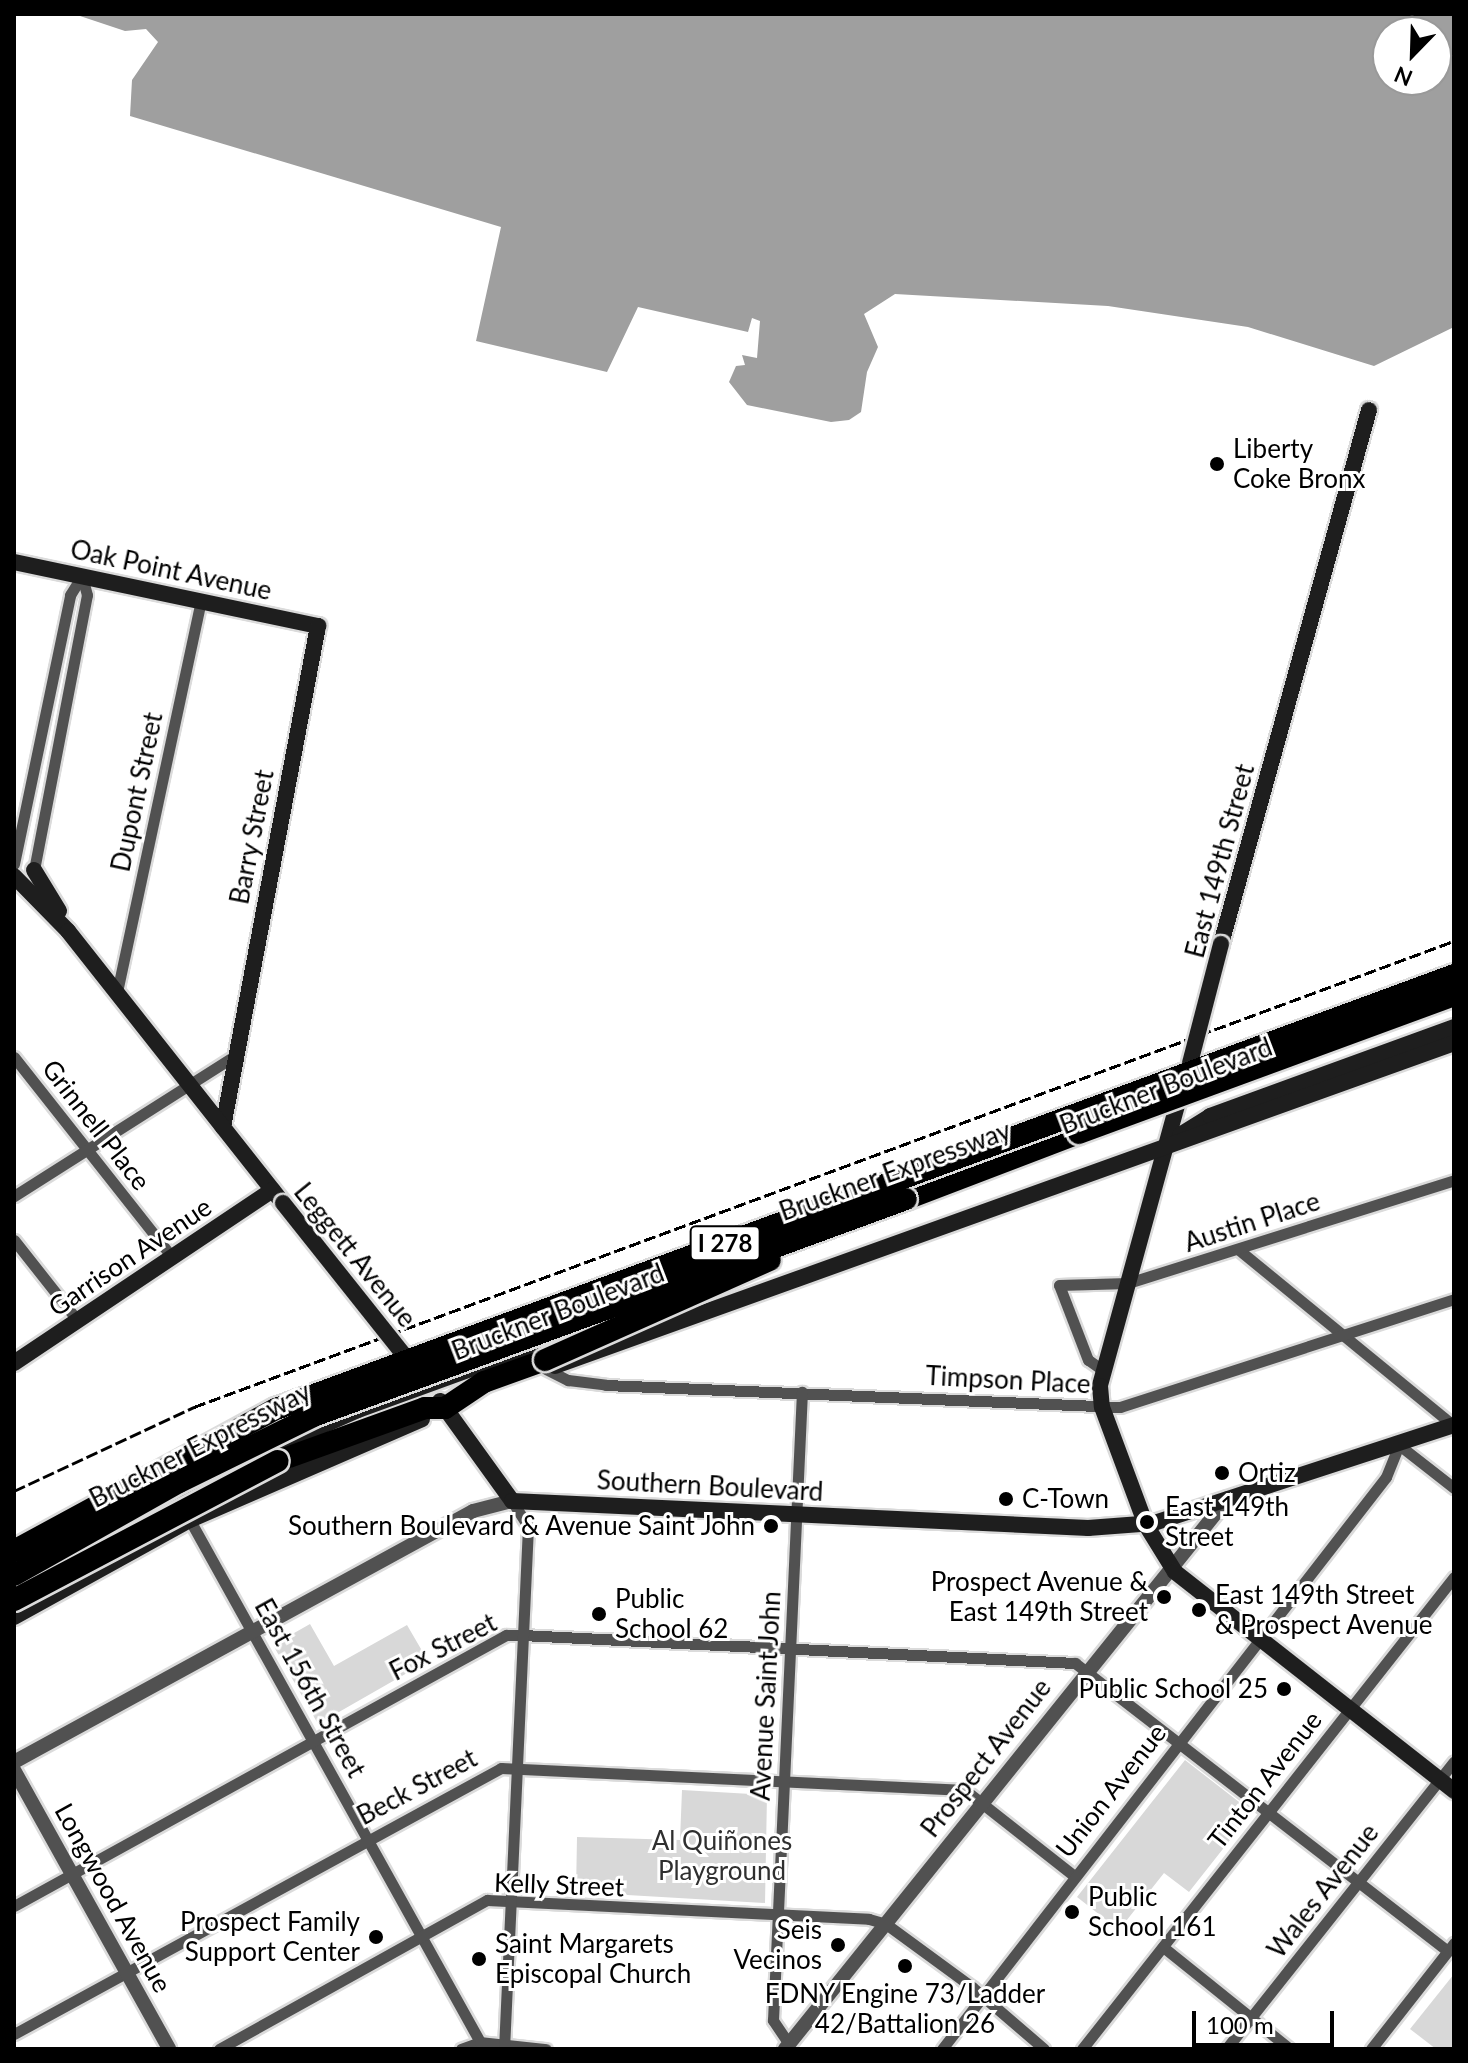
<!DOCTYPE html>
<meta charset="utf-8">
<style>
body{margin:0}
#map{position:relative;width:1468px;height:2063px;overflow:hidden;background:#fff;font-family:Lato,sans-serif}
div>[style]{position:absolute}
[style*='--x']{left:calc(var(--x)*1px);top:calc(var(--y)*1px);width:calc(var(--w)*1px);rotate:calc(var(--a)*1deg)}
.green>*{inset:0;background:#d8d8d8}
.water>*{inset:0;background:#9f9f9f}
.roads{filter:drop-shadow(2px 0 #dbdbdb) drop-shadow(-2px 0 #dbdbdb) drop-shadow(0 2px #dbdbdb) drop-shadow(0 -2px #dbdbdb)}
.minor>*{height:11px;margin:-5.5px;padding:0 5.5px;transform-origin:5.5px;border-radius:5.5px;background:#515151}
.tertiary>*{height:14px;margin:-7px;padding:0 7px;transform-origin:7px;border-radius:7px;background:#515151}
.secondary>*{height:16px;margin:-8px;padding:0 8px;transform-origin:8px;border-radius:8px;background:#1e1e1e}
.motorway>*{height:22px;margin:-11px;padding:0 11px;transform-origin:11px;border-radius:11px;background:#000}
.rail>*{height:3px;margin-top:-1.5px;transform-origin:0;background:repeating-linear-gradient(90deg,#000 0 12px,transparent 0 16px)}
.bridges{filter:drop-shadow(2px 0 #dbdbdb) drop-shadow(-2px 0 #dbdbdb) drop-shadow(0 2px #dbdbdb) drop-shadow(0 -2px #dbdbdb)}
.secondary-bridge>*{height:16px;margin:-8px;padding:0 8px;transform-origin:8px;border-radius:8px;background:#1e1e1e}
.motorway-bridge>*{height:22px;margin:-11px;padding:0 11px;transform-origin:11px;border-radius:11px;background:#000}
.dots>*{width:22px;height:22px;translate:-50% -50%;box-sizing:border-box;border:4px solid #fff;border-radius:50%}
span{translate:-50% -50%;white-space:nowrap;text-align:center;line-height:1.15;-webkit-text-stroke:6px #fff;paint-order:stroke}
.shield-label span{padding:2px 6px;background:#fff;border:2px solid;border-radius:6px;-webkit-text-stroke-width:0}
.shield-label{font-size:24px;color:#000;font-weight:700}
.poi-label{font-size:26px;color:#000}
.left{translate:0 -50%;text-align:left}
.right{translate:-100% -50%;text-align:right}
.street-label{font-size:26px;color:#000}
.park-label{font-size:26px;color:#2f2f2f}
.frame{position:absolute;inset:0;border:16px solid #000;pointer-events:none}
.north{position:absolute;left:1372px;top:16px;width:80px;height:80px;box-sizing:border-box;background:#fff;border:2px solid #999;border-radius:50%;rotate:203deg;font-size:22px;font-weight:700;line-height:32px;text-align:center;color:#000}
.north::after{content:'';display:block;margin:auto;width:28px;height:36px;background:#000;clip-path:polygon(50% 0,100% 100%,50% 72%,0 100%)}
.scale{position:absolute;left:1192px;top:2011px;width:142px;height:36px;box-sizing:border-box;border:4px solid #000;border-top:0;padding-left:10px;font-size:24px;line-height:28px;white-space:nowrap;color:#000;-webkit-text-stroke:6px #fff;paint-order:stroke}
</style>
<div id="map">
<div class="green">
<div style="clip-path:polygon(310px 1624px,334px 1666px,407px 1625px,428px 1661px,318px 1724px,273px 1645px)"></div>
<div style="clip-path:polygon(1185px 1760px,1252px 1812px,1189px 1892px,1164px 1873px,1119px 1930px,1077px 1897px)"></div>
<div style="clip-path:polygon(682px 1790px,767px 1795px,765px 1903px,576px 1892px,577px 1837px,680px 1840px)"></div>
<div style="clip-path:polygon(1454px 1974px,1454px 2049px,1436px 2049px,1410px 2029px)"></div>
</div>
<div class="water">
<div style="clip-path:polygon(evenodd,74px 14px,1454px 14px,1454px 327px,1374px 366px,1248px 327px,1108px 306px,895px 294px,864px 314px,878px 347px,867px 372px,861px 412px,849px 420px,831px 422px,747px 405px,729px 382px,736px 366px,745px 365px,742px 355px,757px 358px,760px 321px,752px 318px,748px 332px,638px 307px,607px 372px,476px 341px,501px 227px,130px 116px,132px 80px,158px 42px,146px 29px,125px 31px,74px 14px,1388px 32px,1436px 32px,1436px 80px,1388px 80px,1388px 32px)"></div>
</div>
<div class="roads">
<div class="minor">
<div style="--x:14;--y:864;--w:275;--a:-78.2"></div>
<div style="--x:70;--y:595;--w:22;--a:-58"></div>
<div style="--x:34;--y:870;--w:280;--a:-79.1"></div>
<div style="--x:87;--y:595;--w:20;--a:-105"></div>
<div style="--x:117;--y:992;--w:400;--a:-77.9"></div>
<div style="--x:14;--y:1057;--w:256;--a:51.7"></div>
<div style="--x:14;--y:1196;--w:259;--a:-32.4"></div>
<div style="--x:14;--y:1240;--w:103;--a:51.7"></div>
<div style="--x:1239;--y:1250;--w:276;--a:39.3"></div>
<div style="--x:546;--y:1369;--w:25;--a:27"></div>
<div style="--x:568;--y:1380;--w:38;--a:7"></div>
<div style="--x:606;--y:1385;--w:514;--a:2.45"></div>
<div style="--x:1120;--y:1407;--w:351;--a:-17.9"></div>
<div style="--x:1104;--y:1371;--w:19;--a:-145"></div>
<div style="--x:1088;--y:1360;--w:80;--a:-111.1"></div>
<div style="--x:1059;--y:1285;--w:69;--a:-1.7"></div>
<div style="--x:1128;--y:1283;--w:342;--a:-17.5"></div>
<div style="--x:187;--y:1515;--w:611;--a:60.92"></div>
<div style="--x:14;--y:1906;--w:562;--a:-28.85"></div>
<div style="--x:506;--y:1635;--w:16;--a:0"></div>
<div style="--x:522;--y:1635;--w:554;--a:2.9"></div>
<div style="--x:1075;--y:1663;--w:471;--a:37.7"></div>
<div style="--x:1163;--y:1947;--w:163;--a:38.8"></div>
<div style="--x:14;--y:2034;--w:555;--a:-28.64"></div>
<div style="--x:501;--y:1768;--w:465;--a:2.7"></div>
<div style="--x:965;--y:1790;--w:137;--a:38.2"></div>
<div style="--x:789;--y:2044;--w:29;--a:-124"></div>
<div style="--x:773;--y:2020;--w:629;--a:-87.36"></div>
<div style="--x:219;--y:2049;--w:307;--a:-29.1"></div>
<div style="--x:487;--y:1900;--w:382;--a:2.8"></div>
<div style="--x:869;--y:1919;--w:18;--a:16"></div>
<div style="--x:886;--y:1924;--w:107;--a:36.2"></div>
<div style="--x:972;--y:1987;--w:95;--a:40.7"></div>
<div style="--x:461;--y:2049;--w:20;--a:-20"></div>
<div style="--x:480;--y:2042;--w:66;--a:6.1"></div>
<div style="--x:504;--y:2049;--w:524;--a:-87.37"></div>
<div style="--x:528;--y:1526;--w:30;--a:-123"></div>
<div style="--x:942;--y:2049;--w:724;--a:-52.18"></div>
<div style="--x:1386;--y:1477;--w:35;--a:-68"></div>
<div style="--x:1399;--y:1445;--w:70;--a:38"></div>
<div style="--x:1082;--y:2049;--w:601;--a:-51.76"></div>
<div style="--x:1226;--y:2049;--w:367;--a:-51.6"></div>
<div style="--x:1371;--y:2049;--w:135;--a:-51.9"></div>
</div>
<div class="tertiary">
<div style="--x:14;--y:1762;--w:523;--a:-28.67"></div>
<div style="--x:473;--y:1511;--w:40;--a:-14.4"></div>
<div style="--x:14;--y:1770;--w:319;--a:60.9"></div>
<div style="--x:785;--y:2049;--w:707;--a:-51.2"></div>
</div>
<div class="secondary">
<div style="--x:14;--y:562;--w:311;--a:11.9"></div>
<div style="--x:318;--y:626;--w:510;--a:100.74"></div>
<div style="--x:34;--y:870;--w:48;--a:58.6"></div>
<div style="--x:14;--y:876;--w:77;--a:45.5"></div>
<div style="--x:68;--y:931;--w:347;--a:51.7"></div>
<div style="--x:1221;--y:944;--w:554;--a:-74.51"></div>
<div style="--x:1181;--y:1091;--w:306;--a:105.4"></div>
<div style="--x:1100;--y:1386;--w:21;--a:85"></div>
<div style="--x:1102;--y:1407;--w:126;--a:69.6"></div>
<div style="--x:1146;--y:1525;--w:55;--a:58.3"></div>
<div style="--x:1175;--y:1572;--w:355;--a:38.1"></div>
<div style="--x:1180;--y:1135;--w:36;--a:-32"></div>
<div style="--x:1210;--y:1116;--w:260;--a:-20"></div>
<div style="--x:14;--y:1363;--w:311;--a:-33.8"></div>
<div style="--x:555;--y:1366;--w:955;--a:-19.76"></div>
<div style="--x:440;--y:1401;--w:123;--a:54.2"></div>
<div style="--x:512;--y:1501;--w:577;--a:2.68"></div>
<div style="--x:1088;--y:1528;--w:66;--a:-4.3"></div>
<div style="--x:1154;--y:1523;--w:316;--a:-18.1"></div>
<div style="--x:249;--y:1435;--w:60;--a:-24.4"></div>
<div style="--x:33;--y:1578;--w:268;--a:-28.6"></div>
<div style="--x:268;--y:1450;--w:98;--a:-24"></div>
<div style="--x:358;--y:1410;--w:243;--a:-20"></div>
<div style="--x:14;--y:1617;--w:201;--a:-28.9"></div>
<div style="--x:190;--y:1520;--w:253;--a:-23.5"></div>
</div>
<div class="motorway">
<div style="--x:906;--y:1199;--w:185;--a:-20.9"></div>
<div style="--x:278;--y:1461;--w:156;--a:-19.8"></div>
<div style="--x:425;--y:1408;--w:20;--a:0"></div>
<div style="--x:445;--y:1408;--w:47;--a:-33.7"></div>
<div style="--x:484;--y:1382;--w:65;--a:-19.8"></div>
</div>
</div>
<div class="rail">
<div style="--x:14;--y:1491;--w:199;--a:-25"></div>
<div style="--x:194;--y:1407;--w:1343;--a:-20.3"></div>
</div>
<div class="bridges">
<div class="secondary-bridge">
<div style="--x:1190;--y:1063;--w:123;--a:-75.4"></div>
<div style="--x:283;--y:1203;--w:194;--a:51.5"></div>
</div>
<div class="motorway-bridge">
<div style="--x:1079;--y:1133;--w:400;--a:-20.2"></div>
<div style="--x:545;--y:1360;--w:246;--a:-24"></div>
<div style="--x:14;--y:1551;--w:298;--a:-28.5"></div>
<div style="--x:276;--y:1409;--w:1255;--a:-20.22"></div>
<div style="--x:14;--y:1575;--w:189;--a:-29.4"></div>
<div style="--x:179;--y:1482;--w:153;--a:-26.1"></div>
<div style="--x:316;--y:1415;--w:628;--a:-20.11"></div>
<div style="--x:14;--y:1600;--w:298;--a:-27.8"></div>
</div>
</div>
<div class="dots">
<div style="left:1217px;top:464px;background:#000"></div>
<div style="left:1222px;top:1473px;background:#000"></div>
<div style="left:1006px;top:1499px;background:#000"></div>
<div style="left:1147px;top:1522px;background:#000"></div>
<div style="left:771px;top:1526px;background:#000"></div>
<div style="left:1164px;top:1597px;background:#000"></div>
<div style="left:1199px;top:1610px;background:#000"></div>
<div style="left:599px;top:1614px;background:#000"></div>
<div style="left:1284px;top:1689px;background:#000"></div>
<div style="left:1072px;top:1912px;background:#000"></div>
<div style="left:376px;top:1937px;background:#000"></div>
<div style="left:838px;top:1945px;background:#000"></div>
<div style="left:479px;top:1959px;background:#000"></div>
<div style="left:905px;top:1966px;background:#000"></div>
</div>
<div class="shield-label">
<span style="left:725px;top:1243px">I 278</span>
</div>
<div class="poi-label">
<span class="left" style="left:1233px;top:464px">Liberty<br>Coke Bronx</span>
<span class="left" style="left:1238px;top:1473px">Ortiz</span>
<span class="left" style="left:1022px;top:1499px">C-Town</span>
<span class="left" style="left:1165px;top:1522px">East 149th<br>Street</span>
<span class="right" style="left:755px;top:1526px">Southern Boulevard &amp; Avenue Saint John</span>
<span class="right" style="left:1148px;top:1597px">Prospect Avenue &amp;<br>East 149th Street</span>
<span class="left" style="left:1215px;top:1610px">East 149th Street<br>&amp; Prospect Avenue</span>
<span class="left" style="left:615px;top:1614px">Public<br>School 62</span>
<span class="right" style="left:1268px;top:1689px">Public School 25</span>
<span class="left" style="left:1088px;top:1912px">Public<br>School 161</span>
<span class="right" style="left:360px;top:1937px">Prospect Family<br>Support Center</span>
<span class="right" style="left:822px;top:1945px">Seis<br>Vecinos</span>
<span class="left" style="left:495px;top:1959px">Saint Margarets<br>Episcopal Church</span>
<span style="left:905px;top:2009px">FDNY Engine 73/Ladder<br>42/Battalion 26</span>
</div>
<div class="street-label">
<span style="left:171px;top:570px;rotate:12deg">Oak Point Avenue</span>
<span style="left:137px;top:792px;rotate:-78deg">Dupont Street</span>
<span style="left:252px;top:837px;rotate:-79deg">Barry Street</span>
<span style="left:1220px;top:861px;rotate:-75deg">East 149th Street</span>
<span style="left:1166px;top:1086px;rotate:-21deg">Bruckner Boulevard</span>
<span style="left:96px;top:1125px;rotate:52deg">Grinnell Place</span>
<span style="left:895px;top:1171px;rotate:-20deg">Bruckner Expressway</span>
<span style="left:1252px;top:1222px;rotate:-18deg">Austin Place</span>
<span style="left:355px;top:1255px;rotate:51deg">Leggett Avenue</span>
<span style="left:130px;top:1257px;rotate:-34deg">Garrison Avenue</span>
<span style="left:558px;top:1312px;rotate:-21deg">Bruckner Boulevard</span>
<span style="left:1008px;top:1380px;rotate:3deg">Timpson Place</span>
<span style="left:200px;top:1445px;rotate:-27deg">Bruckner Expressway</span>
<span style="left:710px;top:1486px;rotate:3deg">Southern Boulevard</span>
<span style="left:443px;top:1647px;rotate:-27deg">Fox Street</span>
<span style="left:310px;top:1688px;rotate:61deg">East 156th Street</span>
<span style="left:766px;top:1696px;rotate:-87deg">Avenue Saint John</span>
<span style="left:986px;top:1758px;rotate:-52deg">Prospect Avenue</span>
<span style="left:1265px;top:1780px;rotate:-52deg">Tinton Avenue</span>
<span style="left:417px;top:1787px;rotate:-28deg">Beck Street</span>
<span style="left:1111px;top:1791px;rotate:-52deg">Union Avenue</span>
<span style="left:559px;top:1885px;rotate:2deg">Kelly Street</span>
<span style="left:1323px;top:1891px;rotate:-52deg">Wales Avenue</span>
<span style="left:113px;top:1898px;rotate:61deg">Longwood Avenue</span>
</div>
<div class="park-label">
<span style="left:722px;top:1856px">Al Quiñones<br>Playground</span>
</div>
<div class="frame"></div>
<div class="north">N</div>
<div class="scale">100 m</div>
</div>
